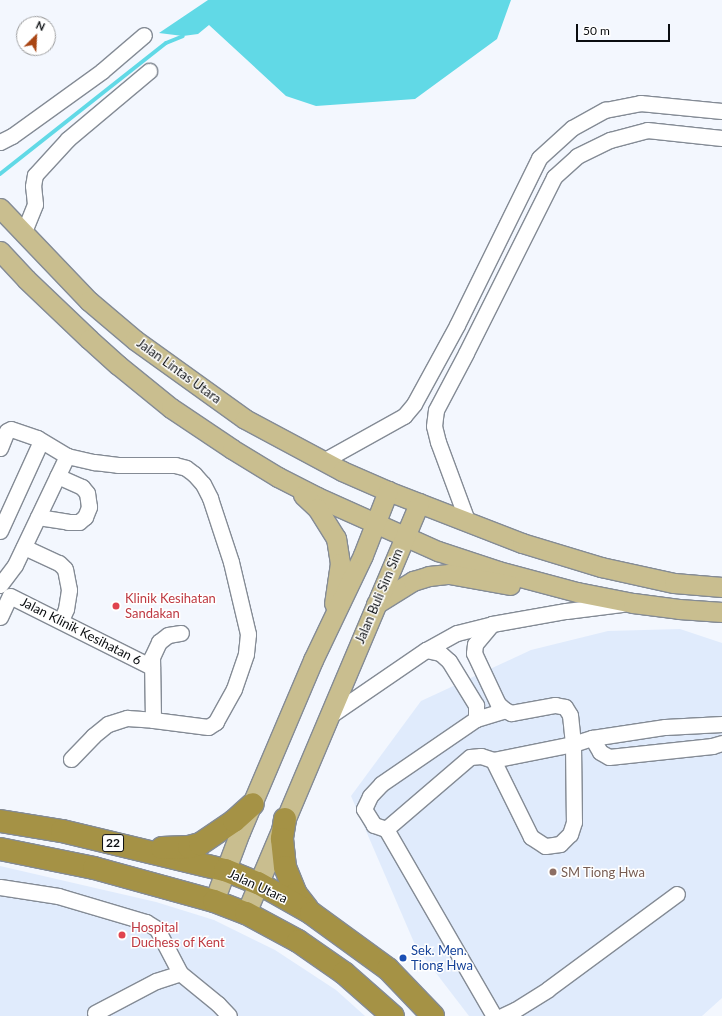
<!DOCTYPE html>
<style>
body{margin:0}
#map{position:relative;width:722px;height:1016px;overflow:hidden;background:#f3f7fe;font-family:Lato,sans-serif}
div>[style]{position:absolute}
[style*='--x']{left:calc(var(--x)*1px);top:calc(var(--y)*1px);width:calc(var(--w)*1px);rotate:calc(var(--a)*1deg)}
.built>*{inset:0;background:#e0ebfc}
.water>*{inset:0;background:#61d9e6}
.stream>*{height:4px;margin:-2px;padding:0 2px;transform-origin:2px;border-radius:2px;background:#61d9e6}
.roads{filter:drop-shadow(1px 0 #848b95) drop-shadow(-1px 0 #848b95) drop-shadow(0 1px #848b95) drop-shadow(0 -1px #848b95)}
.minor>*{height:15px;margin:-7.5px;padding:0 7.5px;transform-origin:7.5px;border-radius:7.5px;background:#fff}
.major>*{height:19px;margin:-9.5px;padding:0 9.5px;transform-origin:9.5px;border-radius:9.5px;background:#c9be8f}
.highway>*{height:22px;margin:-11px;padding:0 11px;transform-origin:11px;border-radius:11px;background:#a59245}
.dots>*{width:11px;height:11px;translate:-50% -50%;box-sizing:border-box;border:2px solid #fff;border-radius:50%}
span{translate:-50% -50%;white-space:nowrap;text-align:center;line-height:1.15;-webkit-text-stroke:3px #fff;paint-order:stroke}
.shield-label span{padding:1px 3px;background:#fff;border:1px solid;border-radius:3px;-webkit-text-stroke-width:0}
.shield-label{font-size:12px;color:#0a0d10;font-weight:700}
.street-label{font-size:13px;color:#0a0d10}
.health-label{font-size:13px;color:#be3a42}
.left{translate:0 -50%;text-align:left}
.education-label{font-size:13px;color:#785e54}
.transit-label{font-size:13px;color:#164399}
.north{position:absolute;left:16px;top:16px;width:40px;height:40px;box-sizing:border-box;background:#fff;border:1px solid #9d9e9f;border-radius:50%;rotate:24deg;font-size:11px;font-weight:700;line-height:16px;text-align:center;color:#0a0d10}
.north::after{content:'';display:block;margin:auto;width:14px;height:18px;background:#a94513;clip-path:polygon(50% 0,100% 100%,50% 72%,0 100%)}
.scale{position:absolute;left:576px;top:24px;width:94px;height:18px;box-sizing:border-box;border:2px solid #0a0d10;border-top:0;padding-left:5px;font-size:12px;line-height:14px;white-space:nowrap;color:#0a0d10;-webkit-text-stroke:3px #fff;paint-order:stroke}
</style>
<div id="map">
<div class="built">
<div style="clip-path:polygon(680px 629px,722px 643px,722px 998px,702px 1016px,469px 1016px,416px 947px,351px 796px,421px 701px,531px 650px,608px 631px)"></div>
<div style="clip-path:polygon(0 866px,156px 902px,214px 920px,275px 950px,336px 990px,365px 1016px,0 1016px)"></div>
</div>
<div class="water">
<div style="clip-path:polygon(208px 0,511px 0,497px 39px,415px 99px,316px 106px,286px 96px,209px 25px,198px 34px,183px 36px,159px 33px)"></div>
</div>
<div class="stream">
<div style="--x:0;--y:174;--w:211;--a:-38.3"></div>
<div style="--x:166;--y:43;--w:18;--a:-22"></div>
</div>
<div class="roads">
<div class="minor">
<div style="--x:0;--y:142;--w:13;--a:-27"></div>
<div style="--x:12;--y:136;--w:111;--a:-35.8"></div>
<div style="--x:102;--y:71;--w:55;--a:-40.6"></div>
<div style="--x:23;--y:234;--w:32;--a:-68"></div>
<div style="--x:35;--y:204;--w:18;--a:-96"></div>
<div style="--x:33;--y:186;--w:11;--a:-80"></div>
<div style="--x:35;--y:175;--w:49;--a:-47.5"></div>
<div style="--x:68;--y:139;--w:106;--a:-40"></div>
<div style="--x:0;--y:448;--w:18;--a:-68"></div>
<div style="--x:7;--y:431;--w:4;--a:-27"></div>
<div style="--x:11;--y:429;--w:28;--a:19"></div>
<div style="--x:37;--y:438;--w:35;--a:31"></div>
<div style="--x:67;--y:456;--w:28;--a:13"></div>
<div style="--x:94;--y:462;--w:24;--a:7"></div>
<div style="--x:118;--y:465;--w:57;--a:0"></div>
<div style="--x:175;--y:465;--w:11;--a:15"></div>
<div style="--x:186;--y:468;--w:10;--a:37"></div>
<div style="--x:194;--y:474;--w:13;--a:48"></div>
<div style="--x:203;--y:484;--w:16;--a:63"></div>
<div style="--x:210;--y:498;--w:67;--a:71.8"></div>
<div style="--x:231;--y:562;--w:74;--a:76.7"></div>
<div style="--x:248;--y:634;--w:20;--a:96"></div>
<div style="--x:246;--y:654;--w:37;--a:109"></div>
<div style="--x:234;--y:689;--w:38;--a:119"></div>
<div style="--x:216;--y:722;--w:9;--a:148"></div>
<div style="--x:208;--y:727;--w:55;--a:-172.7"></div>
<div style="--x:153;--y:720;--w:63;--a:-90.9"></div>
<div style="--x:152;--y:657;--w:17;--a:-65"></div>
<div style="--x:159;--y:642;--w:11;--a:-38"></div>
<div style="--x:168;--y:635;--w:13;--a:-9"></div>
<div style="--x:323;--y:461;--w:93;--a:-29.1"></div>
<div style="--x:404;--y:416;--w:16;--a:-50"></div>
<div style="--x:414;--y:404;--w:90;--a:-61.4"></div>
<div style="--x:457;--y:325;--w:186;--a:-63.8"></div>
<div style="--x:539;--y:158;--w:45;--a:-42.3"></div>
<div style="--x:572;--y:128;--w:38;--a:-29"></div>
<div style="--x:605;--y:110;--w:36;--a:-11"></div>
<div style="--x:640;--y:103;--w:82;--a:5.6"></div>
<div style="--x:38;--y:517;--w:30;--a:9"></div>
<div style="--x:68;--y:522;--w:11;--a:0"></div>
<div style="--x:79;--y:522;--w:8;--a:-40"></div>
<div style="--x:85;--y:517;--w:11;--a:-68"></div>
<div style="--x:89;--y:507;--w:14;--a:-98"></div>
<div style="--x:87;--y:493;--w:8;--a:-130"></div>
<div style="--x:82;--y:487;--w:27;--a:-156"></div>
<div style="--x:468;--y:523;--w:86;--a:-110.3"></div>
<div style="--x:438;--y:442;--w:16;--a:-104"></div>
<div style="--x:434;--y:426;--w:16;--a:-83"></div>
<div style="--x:436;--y:410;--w:64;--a:-62.2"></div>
<div style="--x:466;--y:353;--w:197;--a:-63.4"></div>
<div style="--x:554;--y:177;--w:31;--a:-42"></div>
<div style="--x:577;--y:156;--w:37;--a:-26"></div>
<div style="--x:610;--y:140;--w:38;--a:-15"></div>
<div style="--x:647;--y:130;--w:75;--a:6.1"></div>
<div style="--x:0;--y:531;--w:99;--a:-65.5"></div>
<div style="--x:24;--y:547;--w:38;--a:25"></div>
<div style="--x:59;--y:563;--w:8;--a:45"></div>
<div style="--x:65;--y:569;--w:21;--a:79"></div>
<div style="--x:69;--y:590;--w:19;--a:99"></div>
<div style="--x:66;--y:609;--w:12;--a:114"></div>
<div style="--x:0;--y:585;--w:25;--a:-53"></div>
<div style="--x:15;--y:565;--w:121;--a:-64.5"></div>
<div style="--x:0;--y:617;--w:23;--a:-65"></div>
<div style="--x:10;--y:596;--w:159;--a:26.6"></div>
<div style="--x:492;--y:624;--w:26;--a:130"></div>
<div style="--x:475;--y:644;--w:9;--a:96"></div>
<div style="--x:474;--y:653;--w:56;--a:64.8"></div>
<div style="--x:498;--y:704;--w:9;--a:41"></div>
<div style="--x:505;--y:710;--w:7;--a:27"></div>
<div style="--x:511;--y:713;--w:45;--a:-10.3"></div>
<div style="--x:555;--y:705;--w:10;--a:11"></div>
<div style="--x:565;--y:707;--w:9;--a:58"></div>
<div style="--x:570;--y:715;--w:29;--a:84"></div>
<div style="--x:573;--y:744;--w:78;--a:89.3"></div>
<div style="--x:574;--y:822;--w:13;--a:108"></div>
<div style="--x:570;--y:834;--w:14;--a:135"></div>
<div style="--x:560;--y:844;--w:15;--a:172"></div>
<div style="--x:545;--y:846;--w:17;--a:-147"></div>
<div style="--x:531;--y:837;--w:86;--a:-116.3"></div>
<div style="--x:493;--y:760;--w:13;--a:-162"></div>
<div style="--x:481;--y:756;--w:11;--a:175"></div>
<div style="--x:470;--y:757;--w:111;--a:139.4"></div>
<div style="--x:386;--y:829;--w:13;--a:-162"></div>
<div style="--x:374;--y:825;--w:19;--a:-122"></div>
<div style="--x:364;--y:809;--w:14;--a:-65"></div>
<div style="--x:370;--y:796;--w:16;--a:-47"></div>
<div style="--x:381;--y:784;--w:115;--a:-34.4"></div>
<div style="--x:476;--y:719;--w:30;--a:-17"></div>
<div style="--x:426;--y:650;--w:14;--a:12"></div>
<div style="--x:440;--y:653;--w:12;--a:42"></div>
<div style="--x:449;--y:661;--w:52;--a:58.5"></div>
<div style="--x:476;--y:705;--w:14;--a:90"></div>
<div style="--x:328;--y:717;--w:119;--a:-34.4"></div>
<div style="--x:426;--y:650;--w:35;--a:-29"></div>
<div style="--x:457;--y:633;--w:36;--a:-14"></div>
<div style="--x:492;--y:624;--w:75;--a:-10"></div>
<div style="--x:566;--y:611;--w:56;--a:-7.1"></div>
<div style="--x:592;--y:738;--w:16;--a:60"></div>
<div style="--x:600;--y:752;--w:10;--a:29"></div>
<div style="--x:609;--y:757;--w:104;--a:-6.1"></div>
<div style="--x:712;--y:746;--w:10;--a:-17"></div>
<div style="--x:71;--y:759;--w:32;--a:-46"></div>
<div style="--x:93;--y:736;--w:19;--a:-39"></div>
<div style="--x:108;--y:724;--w:20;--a:-18"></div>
<div style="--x:127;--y:718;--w:26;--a:4"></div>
<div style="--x:493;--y:760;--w:82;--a:-11.3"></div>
<div style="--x:573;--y:744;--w:20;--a:-18"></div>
<div style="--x:592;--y:738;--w:74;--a:-8.6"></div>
<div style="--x:665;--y:727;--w:57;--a:-3"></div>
<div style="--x:386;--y:829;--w:216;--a:60"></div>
<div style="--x:0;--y:887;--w:59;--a:8.8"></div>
<div style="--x:58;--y:896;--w:92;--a:16.5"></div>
<div style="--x:146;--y:922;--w:13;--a:32"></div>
<div style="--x:157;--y:929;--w:50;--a:62.4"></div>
<div style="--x:180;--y:973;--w:49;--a:39.2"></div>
<div style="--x:218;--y:1004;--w:16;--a:47"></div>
<div style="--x:95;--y:1013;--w:69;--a:-27.7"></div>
<div style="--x:156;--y:981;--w:25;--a:-18"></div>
<div style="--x:502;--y:1016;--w:14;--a:-25"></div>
<div style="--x:515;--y:1010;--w:39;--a:-32"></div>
<div style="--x:548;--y:989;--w:160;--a:-36.4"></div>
</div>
<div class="major">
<div style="--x:0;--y:208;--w:129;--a:46.3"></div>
<div style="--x:89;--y:301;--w:60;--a:40.3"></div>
<div style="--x:135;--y:340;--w:135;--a:35.7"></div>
<div style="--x:245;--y:419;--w:110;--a:28.2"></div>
<div style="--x:342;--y:471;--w:50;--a:23.5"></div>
<div style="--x:388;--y:491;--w:144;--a:21.2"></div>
<div style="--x:522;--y:543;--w:83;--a:16.9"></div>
<div style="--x:601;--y:567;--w:75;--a:12.4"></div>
<div style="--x:674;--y:583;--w:48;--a:4.8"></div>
<div style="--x:0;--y:251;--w:38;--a:47"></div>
<div style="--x:26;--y:279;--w:87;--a:43.6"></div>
<div style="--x:89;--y:339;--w:39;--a:42"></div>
<div style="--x:118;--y:365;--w:68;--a:39.1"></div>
<div style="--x:171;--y:408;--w:73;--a:33.9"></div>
<div style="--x:232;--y:449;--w:54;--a:31.3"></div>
<div style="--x:278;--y:477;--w:44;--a:27.1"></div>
<div style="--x:317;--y:497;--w:133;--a:24.1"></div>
<div style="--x:438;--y:551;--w:63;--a:18.4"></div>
<div style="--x:498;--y:571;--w:82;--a:14.9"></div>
<div style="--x:577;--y:592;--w:57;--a:11.1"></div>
<div style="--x:633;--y:603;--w:46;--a:7.4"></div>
<div style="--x:679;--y:609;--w:43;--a:4"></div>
<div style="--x:303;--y:495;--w:19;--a:43"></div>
<div style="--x:317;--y:508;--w:36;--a:58"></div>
<div style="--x:336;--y:538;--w:25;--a:81"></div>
<div style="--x:340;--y:563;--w:41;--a:98.3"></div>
<div style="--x:376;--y:604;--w:44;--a:-31.9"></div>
<div style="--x:413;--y:581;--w:17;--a:-17"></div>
<div style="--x:429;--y:576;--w:20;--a:-6"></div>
<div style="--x:449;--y:574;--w:62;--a:10.2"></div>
<div style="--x:214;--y:901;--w:74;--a:-69.4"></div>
<div style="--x:240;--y:832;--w:187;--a:-67"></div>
<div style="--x:313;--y:660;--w:116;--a:-64.5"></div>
<div style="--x:363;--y:555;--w:69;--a:-68.7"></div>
<div style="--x:246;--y:913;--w:445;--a:-67.1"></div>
</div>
<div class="highway">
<div style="--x:285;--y:819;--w:20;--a:99"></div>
<div style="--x:282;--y:839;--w:28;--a:84"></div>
<div style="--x:285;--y:867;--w:29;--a:68"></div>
<div style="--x:296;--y:894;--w:18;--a:52"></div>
<div style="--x:0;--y:821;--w:63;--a:9.2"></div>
<div style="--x:62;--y:831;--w:168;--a:13.5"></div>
<div style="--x:225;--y:870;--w:35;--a:22"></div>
<div style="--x:258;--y:883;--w:61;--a:29.5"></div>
<div style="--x:311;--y:913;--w:95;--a:36"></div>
<div style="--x:388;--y:969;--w:65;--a:46.2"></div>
<div style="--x:162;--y:848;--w:27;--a:-2"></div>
<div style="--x:189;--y:847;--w:11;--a:-15"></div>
<div style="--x:200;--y:844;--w:41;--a:-34.1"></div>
<div style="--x:234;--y:821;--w:25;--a:-42"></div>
<div style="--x:0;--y:849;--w:96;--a:11.4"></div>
<div style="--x:94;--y:868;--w:124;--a:15.4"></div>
<div style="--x:214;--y:901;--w:34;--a:21"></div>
<div style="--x:246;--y:913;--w:59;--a:28.3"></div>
<div style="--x:298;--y:941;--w:56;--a:34.8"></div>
<div style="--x:344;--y:973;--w:65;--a:41.3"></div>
</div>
</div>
<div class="dots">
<div style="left:116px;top:606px;background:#e0444e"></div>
<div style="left:553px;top:872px;background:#8d6e63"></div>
<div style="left:122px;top:935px;background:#e0444e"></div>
<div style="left:403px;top:958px;background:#1a4fb4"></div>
</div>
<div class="shield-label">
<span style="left:113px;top:843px">22</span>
</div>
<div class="street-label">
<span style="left:179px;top:371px;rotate:36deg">Jalan Lintas Utara</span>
<span style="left:379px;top:596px;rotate:-67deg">Jalan Buli Sim Sim</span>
<span style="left:81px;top:631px;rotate:27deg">Jalan Klinik Kesihatan 6</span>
<span style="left:258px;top:886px;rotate:25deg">Jalan Utara</span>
</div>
<div class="health-label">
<span class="left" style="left:125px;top:606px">Klinik Kesihatan<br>Sandakan</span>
<span class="left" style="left:131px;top:935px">Hospital<br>Duchess of Kent</span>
</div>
<div class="education-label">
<span class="left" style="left:561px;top:872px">SM Tiong Hwa</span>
</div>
<div class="transit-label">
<span class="left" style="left:411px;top:958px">Sek. Men.<br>Tiong Hwa</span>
</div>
<div class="north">N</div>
<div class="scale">50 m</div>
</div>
